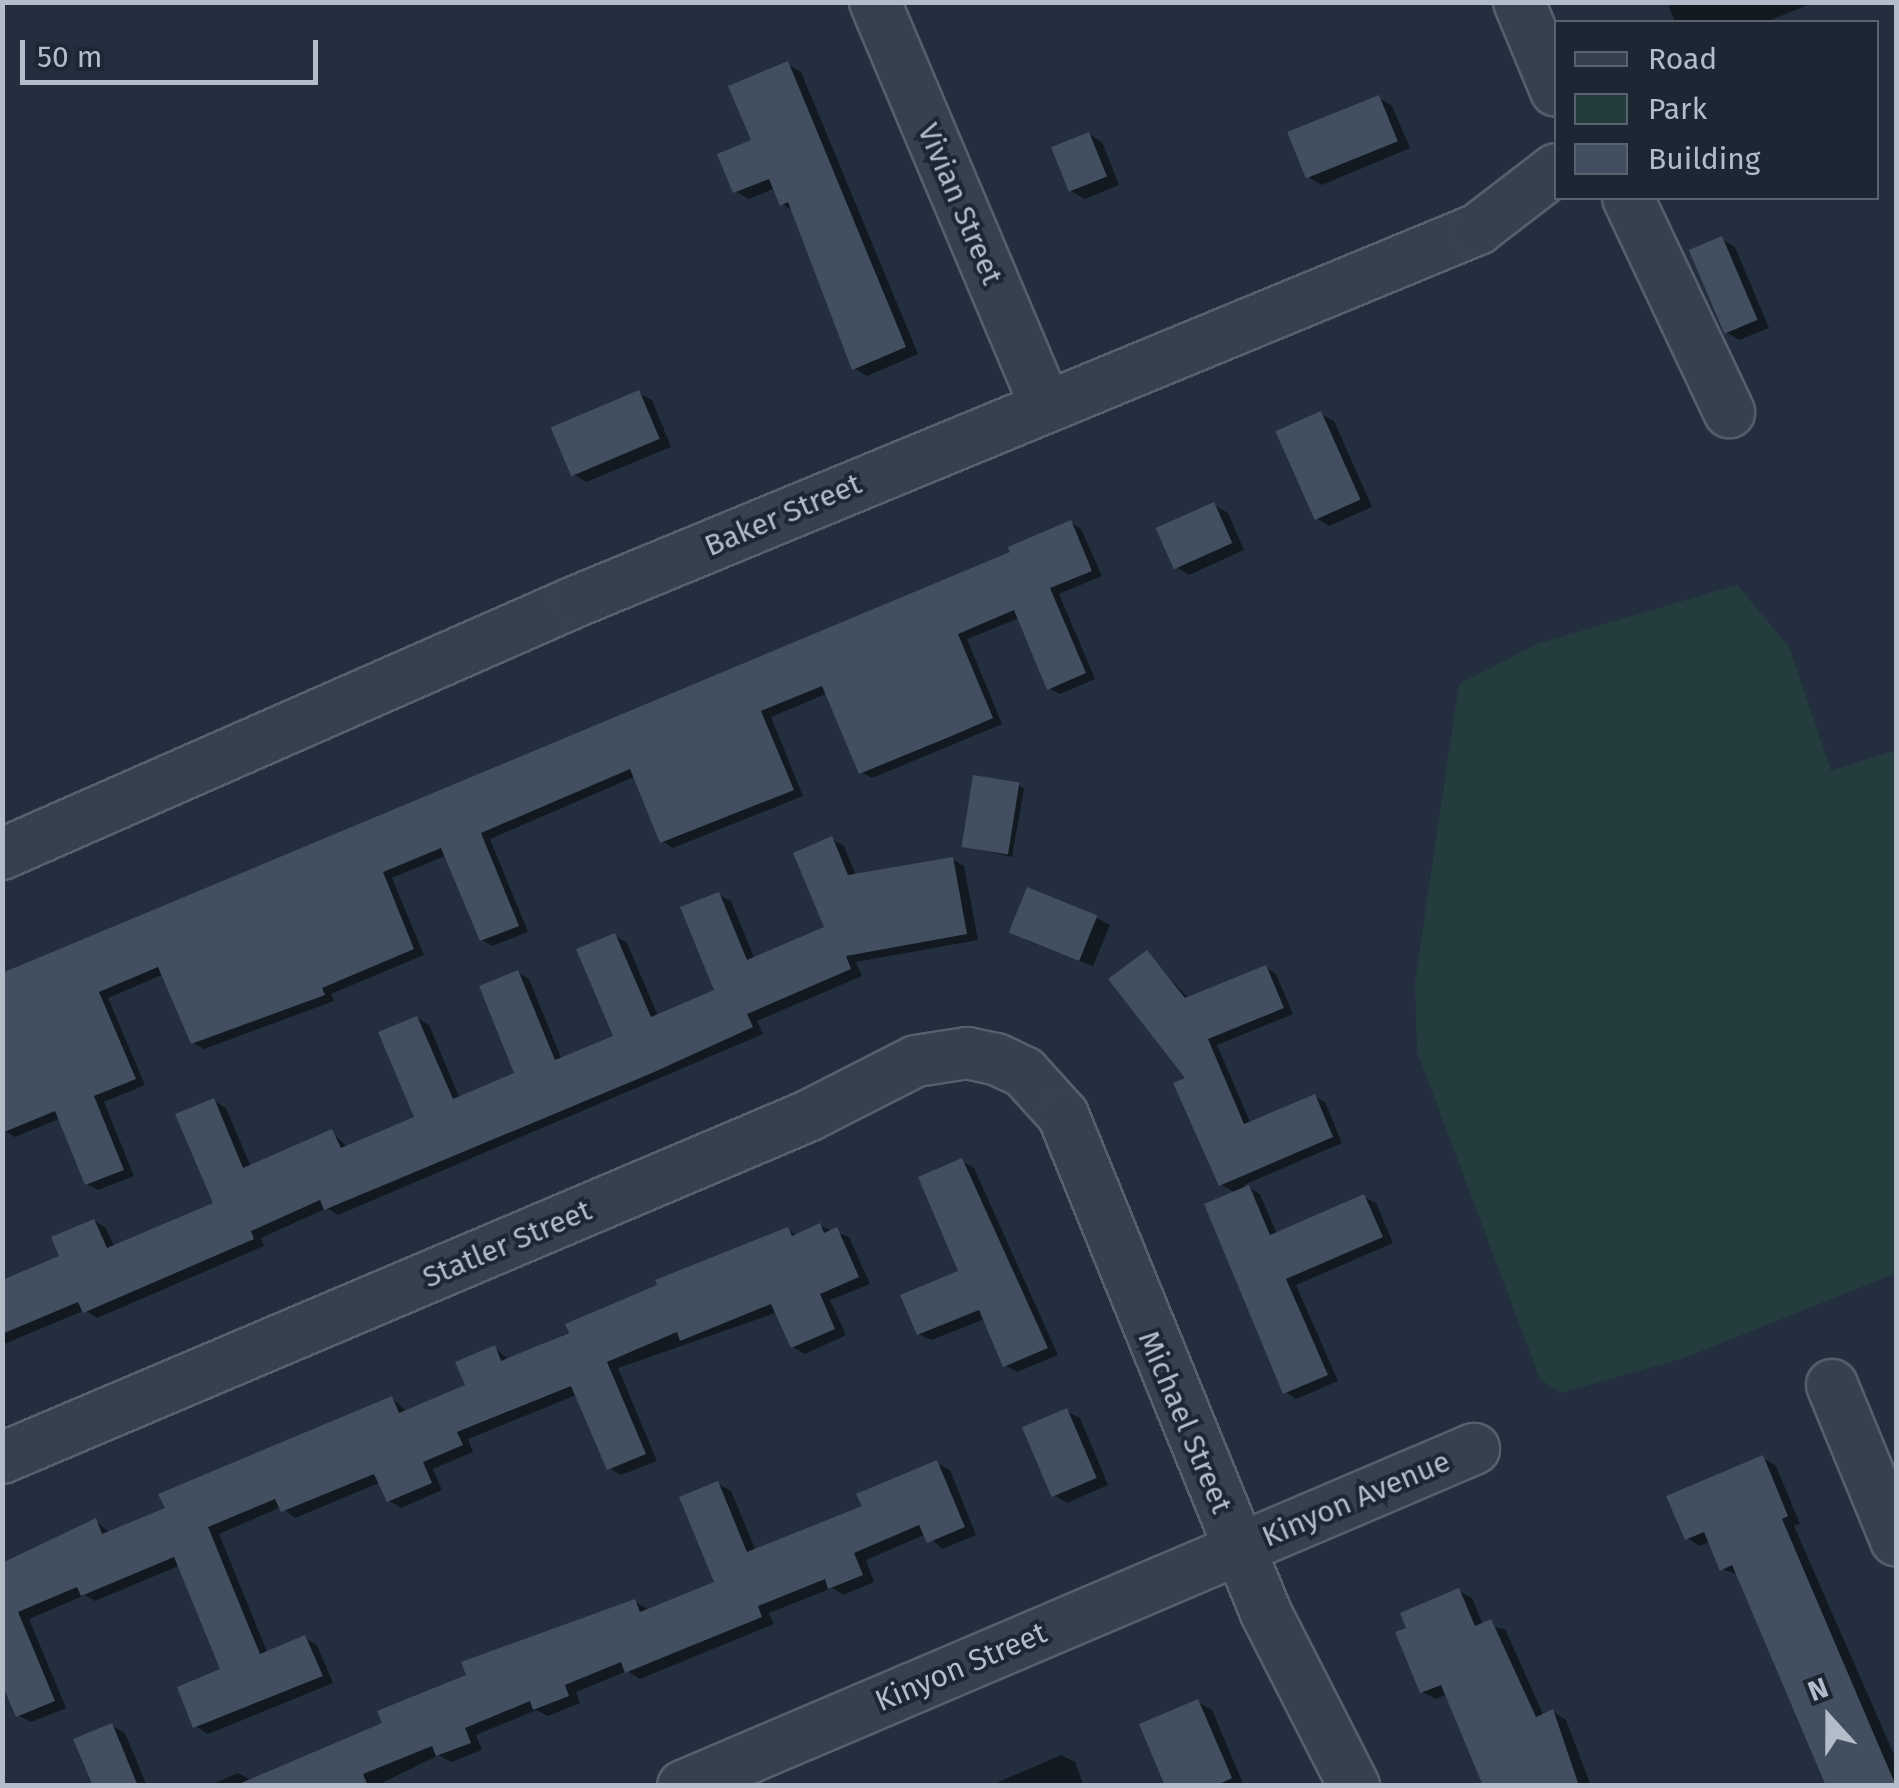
<!DOCTYPE html>
<style>
body{margin:0}
#map{position:relative;width:1899px;height:1788px;overflow:hidden;background:#232f3e;font-family:"Fira Sans",sans-serif}
div>[style]{position:absolute}
[style*='--x']{left:calc(var(--x)*1px);top:calc(var(--y)*1px);width:calc(var(--w)*1px);rotate:calc(var(--a)*1deg)}
.green>*{inset:0;background:#253c3f}
.shadow>*{inset:0;background:#0007}
.building>*{inset:0;background:#424f60;transform-origin:0 0}
.roads{filter:drop-shadow(2px 0 #565f6c) drop-shadow(-2px 0 #565f6c) drop-shadow(0 2px #565f6c) drop-shadow(0 -2px #565f6c)}
.minor>*{height:50px;margin:-25px;padding:0 25px;transform-origin:25px;border-radius:25px;background:#37414e}
span{translate:-50% -50%;white-space:nowrap;text-align:center;line-height:1.15;-webkit-text-stroke:8px #1d2633;paint-order:stroke}
.street-label{font-size:30px;color:#b3bcc9}
.frame{position:absolute;inset:0;border:5px solid #b3bcc9;pointer-events:none}
.legend{position:absolute;left:1554px;top:20px;width:325px;height:180px;box-sizing:border-box;background:#1d2633;border:2px solid #59626f;margin:0;padding:12px 18px;list-style:none;font-size:30px;color:#b3bcc9}
.legend li{display:flex;align-items:center;gap:20px;height:50px}
.legend b{width:50px;border:2px solid #59626f}
.north{position:absolute;left:1779px;top:1668px;width:100px;height:100px;-webkit-text-stroke:8px #1d2633;paint-order:stroke;rotate:339deg;font-size:28px;font-weight:700;line-height:40px;text-align:center;color:#b3bcc9}
.north::after{content:'';display:block;margin:auto;width:35px;height:45px;background:#b3bcc9;clip-path:polygon(50% 0,100% 100%,50% 72%,0 100%)}
.scale{position:absolute;left:20px;top:40px;width:298px;height:45px;box-sizing:border-box;border:5px solid #b3bcc9;border-top:0;padding-left:12px;font-size:30px;line-height:35px;white-space:nowrap;color:#b3bcc9;-webkit-text-stroke:8px #1d2633;paint-order:stroke}
</style>
<div id="map">
<div class="green">
<div style="clip-path:polygon(1737px 585px,1789px 647px,1831px 771px,1896px 750px,1896px 1273px,1681px 1359px,1561px 1393px,1540px 1379px,1417px 1051px,1415px 982px,1459px 684px,1537px 644px)"></div>
</div>
<div class="shadow">
<div style="clip-path:polygon(1667px 2px,1815px 2px,1766px 22px,1675px 22px)"></div>
<div style="clip-path:polygon(787px 64px,801px 72px,918px 354px,867px 376px,854px 368px,794px 211px,782px 204px,775px 188px,749px 199px,735px 191px)"></div>
<div style="clip-path:polygon(1379px 98px,1392px 106px,1410px 148px,1322px 185px,1308px 177px)"></div>
<div style="clip-path:polygon(1089px 134px,1102px 142px,1119px 185px,1085px 199px,1071px 191px)"></div>
<div style="clip-path:polygon(1722px 239px,1735px 247px,1769px 328px,1739px 340px,1726px 332px)"></div>
<div style="clip-path:polygon(638px 393px,652px 400px,671px 447px,586px 482px,573px 474px)"></div>
<div style="clip-path:polygon(1321px 414px,1334px 421px,1372px 507px,1329px 526px,1316px 518px)"></div>
<div style="clip-path:polygon(1214px 505px,1228px 513px,1244px 550px,1189px 575px,1176px 567px)"></div>
<div style="clip-path:polygon(1071px 523px,1081px 529px,1102px 576px,1059px 594px,1095px 679px,1060px 694px,1049px 688px,1019px 618px,967px 639px,1002px 724px,872px 778px,861px 772px,828px 693px,771px 717px,803px 796px,673px 848px,662px 841px,636px 776px,490px 839px,528px 932px,492px 946px,482px 940px,447px 855px,392px 878px,424px 955px,331px 994px,334px 1001px,204px 1049px,193px 1043px,164px 974px,108px 998px,145px 1085px,104px 1102px,134px 1176px,98px 1190px,87px 1184px,61px 1118px,15px 1137px,5px 1131px,2px 976px,1013px 554px)"></div>
<div style="clip-path:polygon(1018px 785px,1024px 788px,1012px 857px,963px 846px)"></div>
<div style="clip-path:polygon(832px 839px,844px 846px,856px 876px,952px 859px,964px 866px,978px 940px,856px 962px,862px 976px,757px 1021px,763px 1034px,338px 1215px,327px 1208px,261px 1238px,264px 1246px,97px 1318px,85px 1310px,2px 1345px,2px 1283px,62px 1257px,94px 1221px,106px 1228px,115px 1248px,216px 1204px,214px 1101px,226px 1108px,251px 1167px,332px 1132px,348px 1148px,417px 1118px,417px 1018px,429px 1025px,460px 1099px,518px 1074px,518px 973px,529px 979px,562px 1060px,616px 1037px,615px 936px,627px 943px,658px 1016px,717px 991px,719px 895px,731px 901px,755px 960px,828px 928px)"></div>
<div style="clip-path:polygon(1097px 918px,1110px 925px,1093px 966px,1026px 940px)"></div>
<div style="clip-path:polygon(1147px 953px,1189px 999px,1266px 967px,1276px 974px,1293px 1014px,1217px 1045px,1251px 1124px,1314px 1096px,1325px 1102px,1342px 1143px,1244px 1185px,1260px 1194px,1277px 1234px,1364px 1197px,1376px 1203px,1393px 1243px,1296px 1285px,1338px 1381px,1296px 1399px,1285px 1392px,1236px 1193px,1220px 1184px)"></div>
<div style="clip-path:polygon(962px 1161px,974px 1168px,1058px 1355px,1017px 1372px,1005px 1365px,985px 1319px,931px 1340px,919px 1334px,961px 1273px)"></div>
<div style="clip-path:polygon(820px 1226px,849px 1237px,870px 1284px,830px 1300px,846px 1335px,805px 1354px,793px 1347px,778px 1312px,618px 1368px,657px 1461px,621px 1475px,609px 1468px,576px 1395px,468px 1439px,473px 1452px,433px 1469px,442px 1490px,401px 1508px,388px 1500px,381px 1482px,295px 1518px,281px 1507px,219px 1534px,268px 1654px,305px 1638px,317px 1645px,333px 1683px,208px 1734px,195px 1726px,224px 1670px,181px 1565px,95px 1601px,85px 1595px,29px 1619px,66px 1708px,31px 1722px,18px 1715px,2px 1566px,96px 1521px,110px 1533px,168px 1510px,392px 1398px,407px 1412px,468px 1387px,495px 1348px,509px 1360px,788px 1230px,798px 1236px)"></div>
<div style="clip-path:polygon(1066px 1411px,1080px 1418px,1108px 1485px,1067px 1503px,1054px 1495px)"></div>
<div style="clip-path:polygon(1763px 1458px,1776px 1466px,1800px 1524px,1794px 1526px,1896px 1759px,1896px 1786px,1829px 1786px,1739px 1575px,1722px 1569px,1709px 1542px,1700px 1546px,1687px 1538px)"></div>
<div style="clip-path:polygon(937px 1463px,950px 1470px,976px 1535px,942px 1549px,926px 1534px,866px 1560px,874px 1582px,843px 1595px,832px 1588px,769px 1613px,774px 1624px,640px 1679px,627px 1671px,576px 1692px,580px 1703px,548px 1716px,536px 1710px,476px 1735px,482px 1750px,451px 1762px,439px 1755px,376px 1786px,208px 1786px,238px 1773px,251px 1780px,386px 1725px,470px 1676px,635px 1602px,648px 1609px,717px 1583px,718px 1484px,731px 1491px,756px 1551px,865px 1507px)"></div>
<div style="clip-path:polygon(1459px 1591px,1472px 1598px,1483px 1625px,1505px 1629px,1544px 1716px,1553px 1712px,1566px 1720px,1591px 1786px,1511px 1786px,1448px 1694px,1436px 1699px,1422px 1692px)"></div>
<div style="clip-path:polygon(1198px 1702px,1212px 1710px,1244px 1786px,1167px 1786px)"></div>
<div style="clip-path:polygon(112px 1726px,125px 1733px,147px 1786px,95px 1786px)"></div>
<div style="clip-path:polygon(1061px 1755px,1075px 1762px,1084px 1786px,989px 1786px)"></div>
</div>
<div class="building">
<div style="clip-path:polygon(788px 61px,906px 347px,852px 370px,788px 202px,780px 206px,769px 179px,733px 193px,717px 154px,751px 140px,728px 86px)"></div>
<div style="left:1379px;top:95px;width:50px;height:99px;rotate:68deg"></div>
<div style="left:1089px;top:132px;width:48px;height:41px;rotate:68deg"></div>
<div style="left:1722px;top:236px;width:91px;height:36px;rotate:67deg"></div>
<div style="left:639px;top:390px;width:53px;height:96px;rotate:67deg"></div>
<div style="left:1321px;top:411px;width:97px;height:50px;rotate:66deg"></div>
<div style="left:1214px;top:502px;width:45px;height:64px;rotate:66deg"></div>
<div style="clip-path:polygon(1071px 520px,1092px 571px,1050px 588px,1086px 673px,1047px 690px,1014px 610px,958px 634px,993px 718px,954px 735px,859px 774px,822px 686px,761px 711px,794px 790px,660px 843px,630px 769px,481px 833px,519px 926px,480px 941px,441px 848px,383px 872px,414px 949px,322px 988px,325px 995px,191px 1044px,158px 967px,99px 992px,136px 1079px,94px 1096px,124px 1170px,85px 1185px,55px 1111px,2px 1133px,2px 973px,1010px 552px,1008px 547px)"></div>
<div style="left:973px;top:775px;width:47px;height:73px;rotate:9deg"></div>
<div style="clip-path:polygon(832px 836px,848px 875px,953px 857px,967px 934px,846px 956px,851px 969px,747px 1014px,753px 1027px,652px 1073px,324px 1210px,320px 1200px,251px 1231px,254px 1239px,83px 1313px,78px 1302px,2px 1334px,2px 1280px,59px 1256px,51px 1237px,94px 1219px,107px 1248px,213px 1203px,175px 1114px,214px 1098px,243px 1168px,332px 1129px,341px 1148px,414px 1117px,378px 1032px,417px 1016px,453px 1099px,514px 1073px,479px 986px,518px 970px,555px 1060px,613px 1036px,576px 949px,615px 933px,651px 1017px,714px 990px,680px 907px,719px 892px,747px 960px,824px 927px,793px 853px)"></div>
<div style="left:1027px;top:887px;width:76px;height:49px;rotate:22deg"></div>
<div style="clip-path:polygon(1147px 950px,1185px 998px,1266px 965px,1284px 1008px,1208px 1039px,1244px 1124px,1315px 1094px,1333px 1137px,1219px 1186px,1173px 1083px,1185px 1078px,1108px 979px)"></div>
<div style="clip-path:polygon(962px 1158px,1048px 1348px,1003px 1367px,979px 1310px,917px 1335px,900px 1295px,958px 1271px,918px 1177px)"></div>
<div style="clip-path:polygon(1249px 1185px,1270px 1235px,1364px 1194px,1383px 1237px,1286px 1279px,1328px 1375px,1283px 1394px,1204px 1204px)"></div>
<div style="clip-path:polygon(820px 1223px,824px 1233px,837px 1227px,859px 1277px,820px 1294px,835px 1329px,791px 1348px,771px 1304px,680px 1341px,677px 1332px,607px 1362px,646px 1454px,607px 1470px,571px 1386px,457px 1432px,463px 1445px,423px 1462px,432px 1483px,387px 1502px,374px 1474px,281px 1512px,275px 1499px,208px 1527px,260px 1654px,305px 1635px,323px 1676px,193px 1728px,177px 1687px,220px 1669px,174px 1557px,81px 1596px,77px 1587px,18px 1612px,55px 1701px,16px 1717px,2px 1684px,2px 1563px,96px 1518px,102px 1534px,165px 1508px,158px 1494px,392px 1396px,399px 1413px,465px 1385px,455px 1362px,495px 1345px,501px 1361px,569px 1333px,565px 1324px,657px 1285px,655px 1280px,788px 1227px,792px 1236px)"></div>
<div style="left:1067px;top:1408px;width:76px;height:49px;rotate:67deg"></div>
<div style="clip-path:polygon(1763px 1455px,1788px 1516px,1782px 1519px,1896px 1786px,1826px 1786px,1732px 1565px,1720px 1571px,1704px 1532px,1685px 1540px,1666px 1496px)"></div>
<div style="clip-path:polygon(937px 1460px,965px 1527px,927px 1543px,919px 1525px,854px 1553px,863px 1575px,828px 1589px,825px 1579px,758px 1606px,762px 1617px,659px 1659px,625px 1673px,621px 1662px,565px 1685px,569px 1696px,533px 1710px,530px 1701px,465px 1728px,471px 1743px,436px 1756px,432px 1746px,363px 1774px,368px 1786px,234px 1786px,382px 1723px,377px 1711px,466px 1675px,461px 1662px,635px 1599px,640px 1612px,714px 1582px,679px 1497px,718px 1481px,747px 1552px,862px 1506px,856px 1494px)"></div>
<div style="clip-path:polygon(1459px 1588px,1475px 1626px,1491px 1619px,1536px 1717px,1553px 1709px,1579px 1786px,1483px 1786px,1441px 1685px,1420px 1693px,1395px 1632px,1406px 1628px,1400px 1613px)"></div>
<div style="clip-path:polygon(1198px 1699px,1232px 1778px,1215px 1786px,1165px 1786px,1139px 1724px)"></div>
<div style="clip-path:polygon(112px 1723px,138px 1786px,93px 1786px,73px 1739px)"></div>
</div>
<div class="roads">
<div class="minor">
<div style="--x:875;--y:2;--w:437;--a:67.1"></div>
<div style="--x:1519;--y:2;--w:96;--a:67.4"></div>
<div style="--x:1628;--y:198;--w:237;--a:64.7"></div>
<div style="--x:2;--y:854;--w:628;--a:-23.75"></div>
<div style="--x:577;--y:601;--w:975;--a:-22.43"></div>
<div style="--x:1478;--y:229;--w:98;--a:-37.6"></div>
<div style="--x:1832;--y:1385;--w:168;--a:67.6"></div>
<div style="--x:2;--y:1458;--w:876;--a:-22.99"></div>
<div style="--x:808;--y:1116;--w:121;--a:-27"></div>
<div style="--x:916;--y:1061;--w:52;--a:-8.9"></div>
<div style="--x:967;--y:1053;--w:30;--a:12"></div>
<div style="--x:996;--y:1059;--w:31;--a:25"></div>
<div style="--x:1024;--y:1072;--w:58;--a:47.8"></div>
<div style="--x:1063;--y:1115;--w:538;--a:67.82"></div>
<div style="--x:1266;--y:1613;--w:194;--a:63"></div>
<div style="--x:683;--y:1786;--w:860;--a:-23.08"></div>
</div>
</div>
<div class="street-label">
<span style="left:960px;top:204px;rotate:67deg">Vivian Street</span>
<span style="left:783px;top:515px;rotate:-23deg">Baker Street</span>
<span style="left:507px;top:1244px;rotate:-23deg">Statler Street</span>
<span style="left:1185px;top:1422px;rotate:67deg">Michael Street</span>
<span style="left:1356px;top:1499px;rotate:-23deg">Kinyon Avenue</span>
<span style="left:961px;top:1667px;rotate:-23deg">Kinyon Street</span>
</div>
<div class="frame"></div>
<ul class="legend">
<li><b style="height:12px;background:#37414e"></b>Road</li>
<li><b style="height:28px;background:#253c3f"></b>Park</li>
<li><b style="height:28px;background:#424f60"></b>Building</li>
</ul>
<div class="north">N</div>
<div class="scale">50 m</div>
</div>
